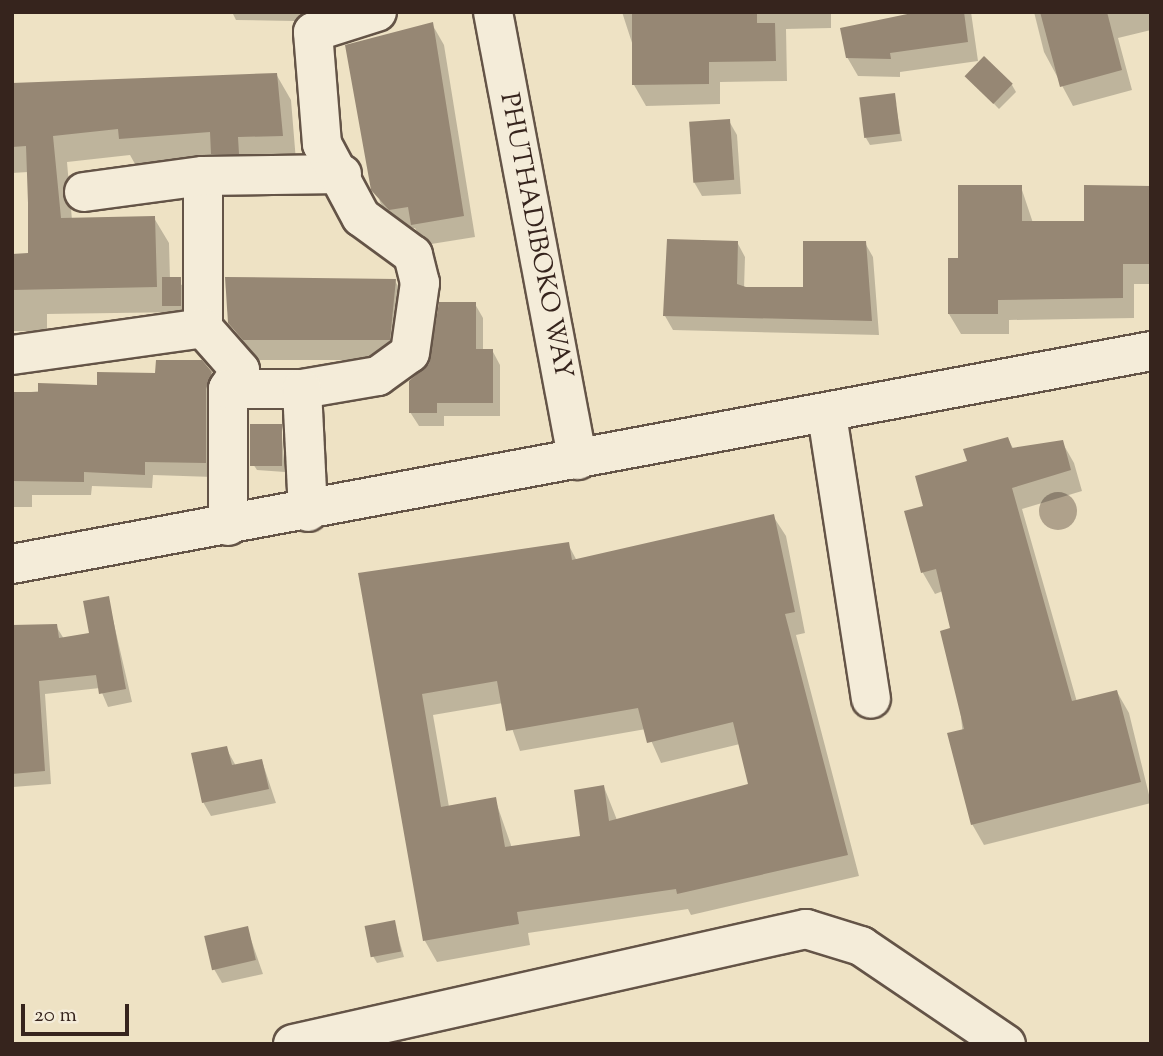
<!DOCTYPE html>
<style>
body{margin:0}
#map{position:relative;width:1163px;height:1056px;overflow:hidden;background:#eee2c4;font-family:"Sorts Mill Goudy",serif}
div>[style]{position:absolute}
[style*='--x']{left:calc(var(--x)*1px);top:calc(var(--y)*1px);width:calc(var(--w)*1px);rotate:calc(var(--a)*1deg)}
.water>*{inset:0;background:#afa18b}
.round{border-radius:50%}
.shadow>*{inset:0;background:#0003}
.building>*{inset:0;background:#968774;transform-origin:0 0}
.roads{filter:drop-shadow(2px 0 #645447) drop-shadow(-2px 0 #645447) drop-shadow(0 2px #645447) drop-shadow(0 -2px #645447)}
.street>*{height:38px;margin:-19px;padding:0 19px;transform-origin:19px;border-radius:19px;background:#f4ecd9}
span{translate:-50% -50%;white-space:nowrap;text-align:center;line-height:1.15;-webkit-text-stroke:5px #f4ecd9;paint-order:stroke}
.street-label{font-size:26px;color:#36241d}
.frame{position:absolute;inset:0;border:14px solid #36241d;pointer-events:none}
.scale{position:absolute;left:21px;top:1004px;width:108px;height:32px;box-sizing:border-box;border:4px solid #36241d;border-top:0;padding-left:9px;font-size:21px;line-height:24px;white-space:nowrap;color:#36241d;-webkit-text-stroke:5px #f4ecd9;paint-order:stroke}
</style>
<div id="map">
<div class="water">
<div class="round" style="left:1039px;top:492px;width:38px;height:38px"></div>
</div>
<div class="shadow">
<div style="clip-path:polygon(232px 12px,376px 12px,348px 22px,236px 20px)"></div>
<div style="clip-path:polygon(622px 12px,831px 12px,831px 28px,786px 29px,787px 81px,720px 82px,720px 104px,646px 106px,634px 85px,634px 49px)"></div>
<div style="clip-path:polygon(911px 12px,971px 12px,978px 61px,900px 72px,900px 77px,858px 76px,847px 57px)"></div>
<div style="clip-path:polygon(1034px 12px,1151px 12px,1151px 30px,1118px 38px,1132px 90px,1073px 106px,1044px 52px)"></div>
<div style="clip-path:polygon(432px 24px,444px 45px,475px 237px,425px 245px,415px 228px,402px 231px,392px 223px,380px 202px,347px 46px)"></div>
<div style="clip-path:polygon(276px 74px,291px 100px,296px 161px,135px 164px,130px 155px,67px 162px,72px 220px,154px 218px,169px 243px,170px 279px,184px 286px,184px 312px,47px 314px,47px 331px,12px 331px,12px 255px,30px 255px,28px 172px,12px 173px,12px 85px)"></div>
<div style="clip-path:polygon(967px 76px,1012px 85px,1016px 92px,999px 109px)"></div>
<div style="clip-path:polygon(894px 95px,902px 141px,870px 145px,866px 138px)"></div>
<div style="clip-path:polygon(729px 121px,737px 135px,741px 194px,702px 196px,694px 182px)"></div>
<div style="clip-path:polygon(1021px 187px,1033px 223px,1086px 223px,1151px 187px,1151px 284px,1134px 284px,1134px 318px,1009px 320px,1009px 334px,961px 334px,949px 314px,960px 260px)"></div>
<div style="clip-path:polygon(737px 242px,745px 257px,744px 289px,805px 289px,865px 243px,873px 257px,879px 335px,673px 330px,665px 316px)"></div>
<div style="clip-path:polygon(395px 281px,407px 301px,401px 360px,256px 360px,230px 323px)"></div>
<div style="clip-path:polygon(475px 304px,483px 318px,483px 350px,492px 350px,500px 365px,500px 416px,444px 416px,444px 426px,419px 426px,410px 412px,431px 365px)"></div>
<div style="clip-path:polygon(211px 373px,219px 387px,213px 477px,153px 475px,152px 488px,92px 486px,91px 495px,32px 495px,32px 507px,12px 507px,12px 394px)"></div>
<div style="clip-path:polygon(281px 426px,285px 472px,257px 470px,253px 464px)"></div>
<div style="clip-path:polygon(1008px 439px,1014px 450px,1062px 442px,1074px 463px,1082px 491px,1022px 509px,1077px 702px,1117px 692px,1129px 713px,1151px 803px,984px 845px,972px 824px,952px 629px,943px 591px,935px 594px,923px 573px,906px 512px,925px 507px,969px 463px)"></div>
<div style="clip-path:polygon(evenodd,773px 516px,786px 536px,805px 633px,796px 635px,859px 876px,691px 915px,688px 909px,528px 933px,530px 945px,437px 962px,425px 941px,360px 575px,568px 544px,577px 561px,773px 516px,503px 703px,520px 751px,646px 729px,661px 763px,740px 744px,750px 785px,617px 820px,604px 787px,582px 837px,512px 848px,495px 799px,449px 807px,433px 715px,503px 703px)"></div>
<div style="clip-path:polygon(108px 598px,132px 702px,108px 707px,100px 688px,45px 694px,51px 784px,13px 787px,12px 652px,56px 626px,64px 639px,91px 634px)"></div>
<div style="clip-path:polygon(226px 748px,236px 766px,262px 761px,276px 803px,211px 816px,203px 802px)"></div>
<div style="clip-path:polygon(394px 922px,404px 957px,377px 963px,373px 956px)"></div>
<div style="clip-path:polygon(247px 928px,263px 974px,222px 983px,214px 969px)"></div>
</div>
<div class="building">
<div style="clip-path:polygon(632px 12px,757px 12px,757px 23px,775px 23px,776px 61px,709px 62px,709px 84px,632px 85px)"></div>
<div style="clip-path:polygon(917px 12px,964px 12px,968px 42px,890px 53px,891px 59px,846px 58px,840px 28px)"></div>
<div style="clip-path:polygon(1040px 12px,1107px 12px,1122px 70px,1060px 87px)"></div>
<div style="clip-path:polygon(433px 22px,464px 216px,411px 225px,408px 207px,389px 210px,371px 190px,345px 45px)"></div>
<div style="left:984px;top:56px;width:40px;height:28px;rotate:44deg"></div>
<div style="clip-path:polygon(277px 73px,283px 136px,238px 137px,239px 154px,211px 154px,210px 132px,119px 139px,118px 129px,53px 136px,61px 218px,155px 216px,157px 287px,12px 290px,12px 254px,28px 253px,28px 203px,26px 146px,12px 147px,12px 83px)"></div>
<div style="left:895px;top:93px;width:41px;height:36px;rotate:83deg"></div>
<div style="left:730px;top:119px;width:61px;height:41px;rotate:86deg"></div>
<div style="clip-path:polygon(958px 185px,1022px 185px,1022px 221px,1084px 221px,1084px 185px,1151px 186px,1151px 264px,1123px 264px,1123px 298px,998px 300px,998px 314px,948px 314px,948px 258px,958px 258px)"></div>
<div style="clip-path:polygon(667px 239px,738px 241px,737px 284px,746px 287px,803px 287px,803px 241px,866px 241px,872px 321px,663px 316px)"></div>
<div style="left:162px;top:277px;width:19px;height:29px"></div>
<div style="clip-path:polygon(225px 277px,396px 279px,390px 340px,243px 340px,228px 323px)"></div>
<div style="clip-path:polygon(439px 302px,476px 302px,476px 349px,493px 349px,493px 403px,437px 403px,437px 413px,409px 413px,409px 381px,429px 364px)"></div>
<div style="clip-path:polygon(156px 360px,202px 360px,212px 372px,206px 389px,206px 463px,145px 462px,145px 475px,84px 472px,84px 482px,12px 481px,12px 392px,38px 392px,38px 383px,97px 385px,97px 372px,155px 373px)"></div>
<div style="left:250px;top:424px;width:32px;height:42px"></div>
<div style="clip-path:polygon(1008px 437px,1012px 448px,1063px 440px,1071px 470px,1012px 488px,1072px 701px,1117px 690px,1141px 782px,971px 825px,947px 733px,964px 729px,940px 631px,950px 628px,936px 569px,921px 573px,904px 511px,923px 506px,915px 476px,967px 461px,963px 449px)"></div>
<div style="clip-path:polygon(evenodd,774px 514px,795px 612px,785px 614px,848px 855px,677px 894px,676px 889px,517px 912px,519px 924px,423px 941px,358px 573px,569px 542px,572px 560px,774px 514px,497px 681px,506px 731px,638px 708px,647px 743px,733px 722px,748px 784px,609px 821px,604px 785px,574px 790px,580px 836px,505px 847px,496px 797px,441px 807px,422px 694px,497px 681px)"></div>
<div style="clip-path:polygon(109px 596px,126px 689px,99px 694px,96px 675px,39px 681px,45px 771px,12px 774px,12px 625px,57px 624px,59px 638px,89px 633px,83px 601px)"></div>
<div style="clip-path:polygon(227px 746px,232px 765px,262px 759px,269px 789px,202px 803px,191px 753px)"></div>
<div style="left:395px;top:920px;width:32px;height:31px;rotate:79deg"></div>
<div style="left:248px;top:926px;width:35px;height:45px;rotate:77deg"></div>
</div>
<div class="roads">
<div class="street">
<div style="--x:493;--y:12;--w:456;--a:79.3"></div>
<div style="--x:203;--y:176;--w:152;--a:90"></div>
<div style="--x:84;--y:192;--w:120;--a:-7.7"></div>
<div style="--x:203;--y:176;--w:139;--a:-0.8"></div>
<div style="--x:12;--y:355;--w:193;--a:-8"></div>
<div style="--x:203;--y:328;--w:56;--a:48.6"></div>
<div style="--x:240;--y:370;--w:22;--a:122"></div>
<div style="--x:228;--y:389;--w:137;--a:90"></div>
<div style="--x:228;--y:389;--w:74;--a:0"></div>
<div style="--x:302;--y:389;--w:77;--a:-9.7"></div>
<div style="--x:378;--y:376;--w:39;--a:-36"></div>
<div style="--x:410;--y:353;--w:71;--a:-81.9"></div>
<div style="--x:420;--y:283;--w:29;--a:-104"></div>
<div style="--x:413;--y:255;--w:64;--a:-143.8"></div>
<div style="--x:361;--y:217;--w:83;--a:-118.1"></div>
<div style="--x:322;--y:144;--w:112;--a:-94.6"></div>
<div style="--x:313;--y:32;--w:67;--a:-17.4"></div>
<div style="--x:302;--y:389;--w:123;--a:87.2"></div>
<div style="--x:827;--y:415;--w:287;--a:81.2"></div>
<div style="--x:12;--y:564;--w:1159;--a:-10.59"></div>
<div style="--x:293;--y:1044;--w:526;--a:-12.64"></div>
<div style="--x:806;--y:929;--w:58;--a:17.2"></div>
<div style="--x:861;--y:946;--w:175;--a:34.1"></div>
</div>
</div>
<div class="street-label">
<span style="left:535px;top:236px;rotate:79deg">PHUTHADIBOKO WAY</span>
</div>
<div class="frame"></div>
<div class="scale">20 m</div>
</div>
